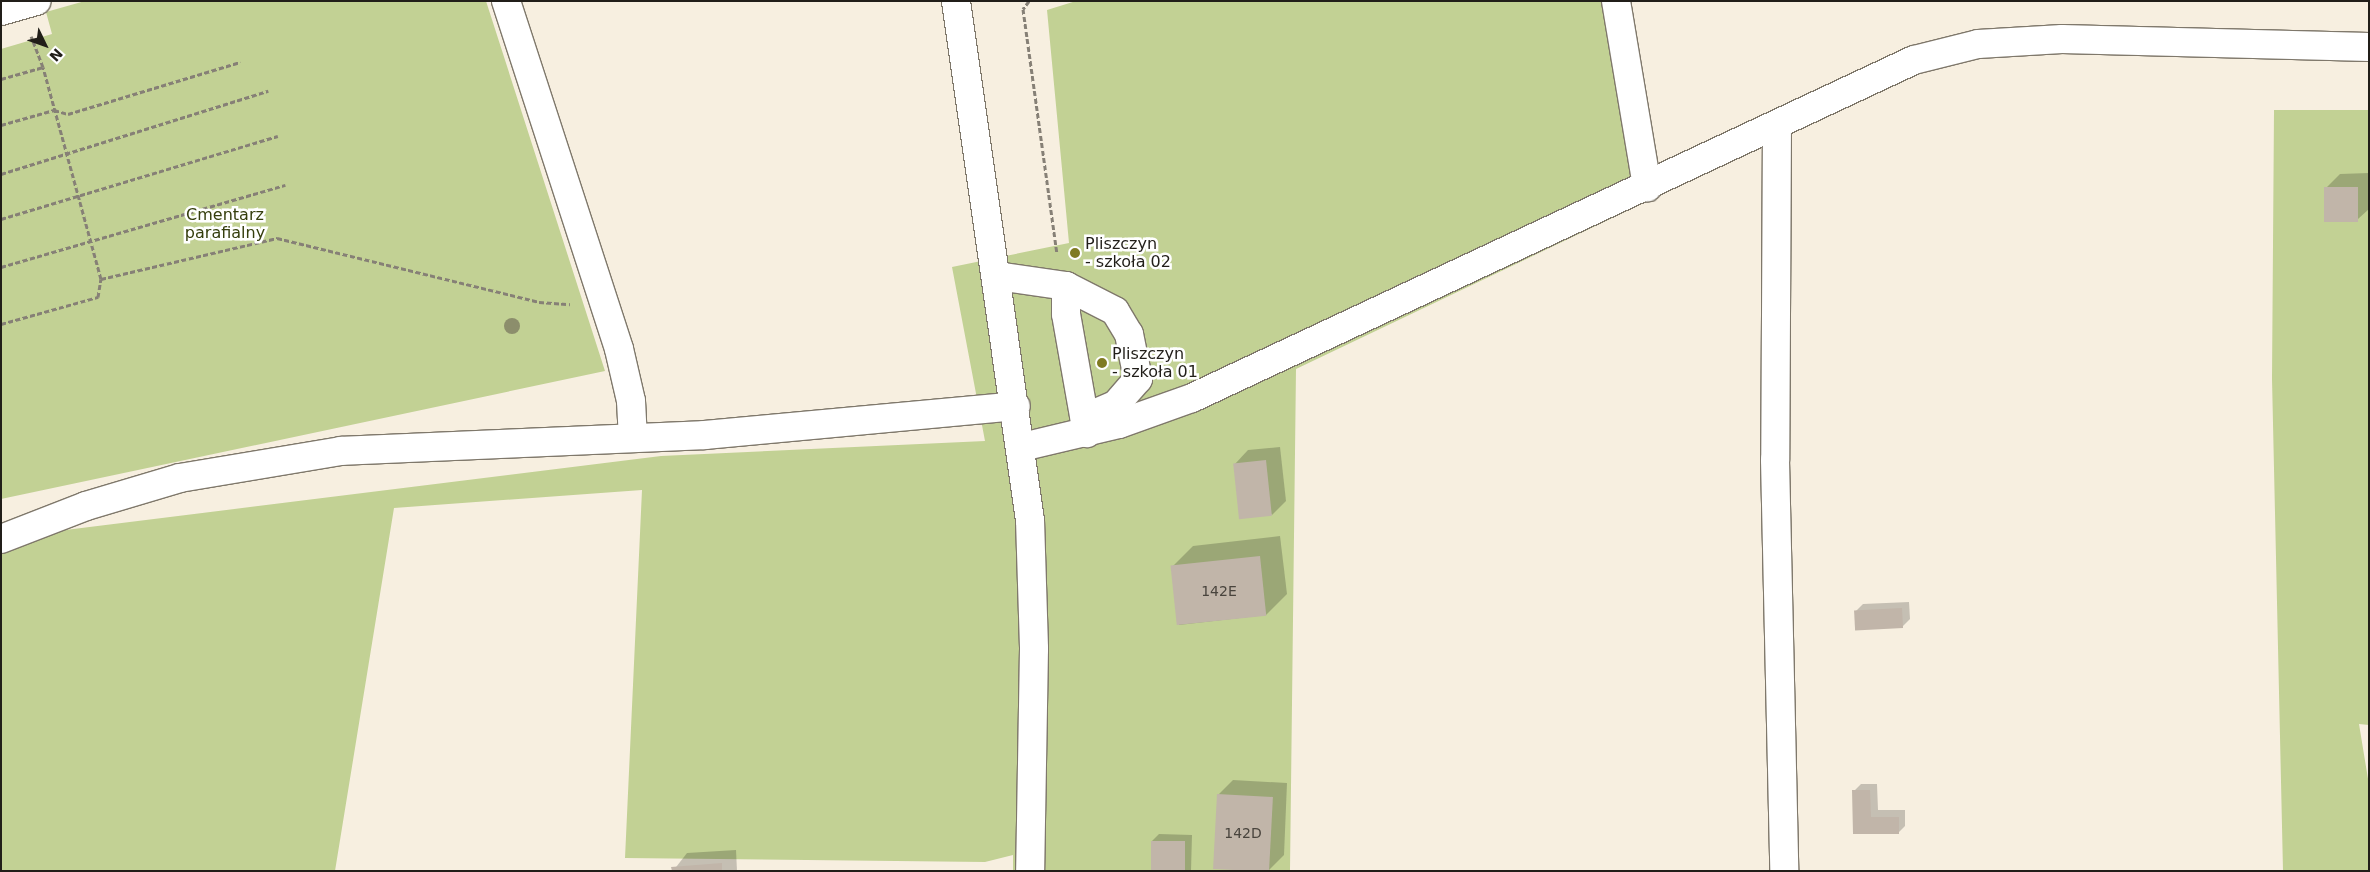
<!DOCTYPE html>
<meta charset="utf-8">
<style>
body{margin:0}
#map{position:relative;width:2370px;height:872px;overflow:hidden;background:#f7efe0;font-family:"DejaVu Sans",sans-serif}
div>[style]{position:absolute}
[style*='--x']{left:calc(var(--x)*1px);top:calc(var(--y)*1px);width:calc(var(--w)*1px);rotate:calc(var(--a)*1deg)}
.green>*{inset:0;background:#c2d194}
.shadow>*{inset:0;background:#0003}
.building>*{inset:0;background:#c1b5a9;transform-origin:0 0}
.path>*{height:3px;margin-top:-1.5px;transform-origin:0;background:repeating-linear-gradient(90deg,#868076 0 5px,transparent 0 7.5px)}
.roads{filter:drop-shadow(1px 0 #7f786b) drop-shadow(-1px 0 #7f786b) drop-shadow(0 1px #7f786b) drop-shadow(0 -1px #7f786b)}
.minor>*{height:28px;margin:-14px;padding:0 14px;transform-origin:14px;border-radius:14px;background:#fff}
.trees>*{width:16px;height:16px;margin:-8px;border-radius:50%;background:#8c8e6c}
.dots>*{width:14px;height:14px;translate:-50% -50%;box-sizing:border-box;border:2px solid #fff;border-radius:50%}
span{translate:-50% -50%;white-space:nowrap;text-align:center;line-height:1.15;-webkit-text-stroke:5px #fff;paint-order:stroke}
.number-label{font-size:14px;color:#49443d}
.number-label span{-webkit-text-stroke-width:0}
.park-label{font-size:16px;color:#353e0d}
.poi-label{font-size:16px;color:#211e19}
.left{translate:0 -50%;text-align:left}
.frame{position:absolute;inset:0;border:2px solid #211e19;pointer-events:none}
.north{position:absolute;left:20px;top:20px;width:50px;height:50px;-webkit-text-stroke:4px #fff;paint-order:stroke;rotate:132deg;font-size:14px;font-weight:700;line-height:20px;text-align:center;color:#211e19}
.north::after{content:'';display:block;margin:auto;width:18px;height:22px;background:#211e19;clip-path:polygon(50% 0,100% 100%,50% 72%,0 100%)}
</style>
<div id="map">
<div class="green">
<div style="clip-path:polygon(85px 1px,486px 1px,605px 371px,1px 499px,1px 49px,52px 34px,46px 12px)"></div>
<div style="clip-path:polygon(1076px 1px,1617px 1px,1650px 200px,1296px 369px,1290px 871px,1013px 871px,1013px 855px,985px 862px,625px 858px,642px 490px,394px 508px,335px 871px,1px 871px,1px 538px,661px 456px,985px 441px,952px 267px,1069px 243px,1047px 10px)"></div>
<div style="clip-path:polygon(2274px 110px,2369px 110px,2369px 725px,2359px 724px,2369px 785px,2369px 871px,2283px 871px,2272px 379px)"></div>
</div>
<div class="shadow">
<div style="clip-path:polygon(2369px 173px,2369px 209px,2358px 219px,2326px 188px,2340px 174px)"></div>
<div style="clip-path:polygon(1280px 447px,1286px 501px,1272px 515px,1234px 465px,1248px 450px)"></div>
<div style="clip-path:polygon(1280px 536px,1287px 594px,1266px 615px,1179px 625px,1172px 567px,1193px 546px)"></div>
<div style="clip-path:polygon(1909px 602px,1910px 619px,1903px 626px,1856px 611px,1863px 604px)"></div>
<div style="clip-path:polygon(1233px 780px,1287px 783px,1284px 855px,1269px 870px,1218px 795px)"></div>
<div style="clip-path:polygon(1861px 784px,1877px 784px,1878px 810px,1905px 810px,1905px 826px,1898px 833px,1854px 833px,1854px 791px)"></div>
<div style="clip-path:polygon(1159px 834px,1192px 835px,1191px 871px,1151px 871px,1152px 841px)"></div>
<div style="clip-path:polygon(736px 850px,737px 871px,673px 871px,687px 853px)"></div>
</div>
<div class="building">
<div style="left:2324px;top:187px;width:34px;height:35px"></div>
<div style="left:1266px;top:460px;width:56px;height:33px;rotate:84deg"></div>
<div style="left:1260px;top:556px;width:60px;height:90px;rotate:84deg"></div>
<div style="left:1902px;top:608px;width:20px;height:48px;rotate:87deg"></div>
<div style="clip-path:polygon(1852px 790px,1870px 790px,1871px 817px,1899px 817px,1899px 834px,1853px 834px)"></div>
<div style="left:1217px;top:794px;width:56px;height:75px;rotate:3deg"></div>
<div style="left:1151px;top:841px;width:34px;height:30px"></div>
<div style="clip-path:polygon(722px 863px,722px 871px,672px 871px,671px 867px)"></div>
</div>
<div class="path">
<div style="--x:1029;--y:1;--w:10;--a:127"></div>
<div style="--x:1023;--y:9;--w:247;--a:82.1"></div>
<div style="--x:1;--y:79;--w:44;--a:-15.9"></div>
<div style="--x:1;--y:125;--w:55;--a:-15.8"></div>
<div style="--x:54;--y:110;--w:15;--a:16"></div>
<div style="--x:68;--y:114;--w:180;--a:-16.8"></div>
<div style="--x:1;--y:174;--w:280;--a:-17.3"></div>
<div style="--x:1;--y:219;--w:289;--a:-16.7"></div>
<div style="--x:1;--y:267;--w:296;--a:-16.1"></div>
<div style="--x:101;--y:279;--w:181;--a:-13.1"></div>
<div style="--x:277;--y:238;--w:270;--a:13.7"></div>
<div style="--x:539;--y:302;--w:31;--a:4"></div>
<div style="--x:1;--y:324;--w:101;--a:-15.6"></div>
<div style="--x:98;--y:297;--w:18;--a:-81"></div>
<div style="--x:101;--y:279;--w:220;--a:-105.3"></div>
<div style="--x:43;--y:67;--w:33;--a:-111"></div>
</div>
<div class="roads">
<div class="minor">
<div style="--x:506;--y:1;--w:366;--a:72"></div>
<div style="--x:619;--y:349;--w:53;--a:77"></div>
<div style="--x:631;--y:401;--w:35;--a:87"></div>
<div style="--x:956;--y:1;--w:524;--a:81.89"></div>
<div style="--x:1030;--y:520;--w:129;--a:88.2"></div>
<div style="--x:1034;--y:649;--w:222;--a:91"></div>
<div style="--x:1616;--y:1;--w:189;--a:80.5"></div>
<div style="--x:1;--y:11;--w:37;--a:-16"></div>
<div style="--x:1777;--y:125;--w:335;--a:90.3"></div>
<div style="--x:1775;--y:460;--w:411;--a:88.7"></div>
<div style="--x:997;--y:276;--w:70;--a:8.2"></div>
<div style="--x:1066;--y:286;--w:55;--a:27"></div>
<div style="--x:1115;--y:311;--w:27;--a:59"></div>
<div style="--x:1129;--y:334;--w:46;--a:78.7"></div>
<div style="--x:1138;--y:379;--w:35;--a:131"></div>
<div style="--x:1115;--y:405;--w:33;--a:157"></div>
<div style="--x:1066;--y:286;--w:28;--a:90"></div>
<div style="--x:1066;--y:314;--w:121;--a:80"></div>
<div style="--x:1022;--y:447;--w:100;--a:-13.3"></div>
<div style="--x:1119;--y:424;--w:77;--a:-19.6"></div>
<div style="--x:1192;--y:398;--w:797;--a:-25.09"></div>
<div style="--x:1914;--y:60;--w:66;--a:-14"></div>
<div style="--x:1978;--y:44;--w:84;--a:-3.4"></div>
<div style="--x:2062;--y:39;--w:307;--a:1.5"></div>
<div style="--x:1;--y:539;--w:91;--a:-21.2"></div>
<div style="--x:86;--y:506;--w:98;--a:-16.6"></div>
<div style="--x:180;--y:478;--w:163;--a:-9.5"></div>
<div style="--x:341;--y:451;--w:364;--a:-2.5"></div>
<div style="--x:705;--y:435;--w:312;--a:-5.3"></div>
</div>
</div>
<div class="trees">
<div style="left:512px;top:326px"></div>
</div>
<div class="dots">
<div style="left:1075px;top:253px;background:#7f7b22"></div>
<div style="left:1102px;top:363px;background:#7f7b22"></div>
</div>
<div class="number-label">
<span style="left:1219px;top:591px">142E</span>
<span style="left:1243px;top:833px">142D</span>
</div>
<div class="park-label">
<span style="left:225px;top:224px">Cmentarz<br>parafialny</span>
</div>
<div class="poi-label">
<span class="left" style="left:1085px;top:253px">Pliszczyn<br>- szkoła 02</span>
<span class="left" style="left:1112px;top:363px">Pliszczyn<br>- szkoła 01</span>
</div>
<div class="frame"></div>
<div class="north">N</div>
</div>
